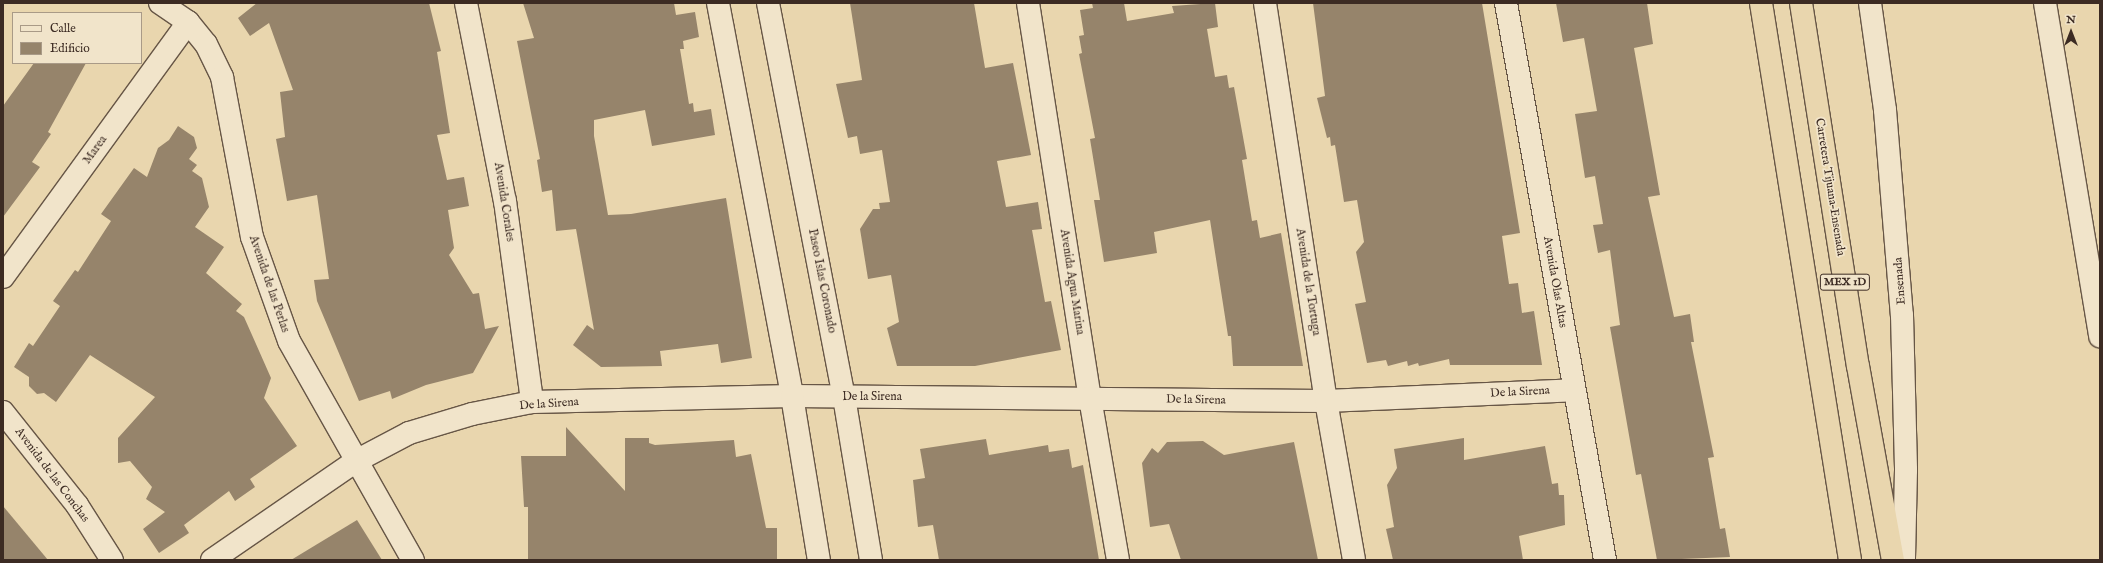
<!DOCTYPE html>
<meta charset="utf-8">
<style>
body{margin:0}
#map{position:relative;width:2103px;height:563px;overflow:hidden;background:#e9d6ae;font-family:"IM FELL English",serif}
div>[style]{position:absolute}
[style*='--x']{left:calc(var(--x)*1px);top:calc(var(--y)*1px);width:calc(var(--w)*1px);rotate:calc(var(--a)*1deg)}
.building>*{inset:0;background:#96846b}
.roads{filter:drop-shadow(1px 0 #675646) drop-shadow(-1px 0 #675646) drop-shadow(0 1px #675646) drop-shadow(0 -1px #675646)}
.street>*{height:22px;margin:-11px;padding:0 11px;transform-origin:11px;border-radius:11px;background:#f1e4ca}
.secondary>*{height:22px;margin:-11px;padding:0 11px;transform-origin:11px;border-radius:11px;background:#f1e4ca}
.highway>*{height:22px;margin:-11px;padding:0 11px;transform-origin:11px;border-radius:11px;background:#e9d6ae}
span{translate:-50% -50%;white-space:nowrap;text-align:center;line-height:1.15;-webkit-text-stroke:3.5px #f1e4ca;paint-order:stroke}
.shield-label span{padding:1px 3px;background:#f1e4ca;border:1px solid;border-radius:3px;-webkit-text-stroke-width:0}
.shield-label{font-size:11px;color:#3c2b23;font-weight:700}
.street-label{font-size:12px;color:#3c2b23}
.frame{position:absolute;inset:0;border:4px solid #3c2b23;pointer-events:none}
.legend{position:absolute;left:12px;top:12px;width:130px;height:52px;box-sizing:border-box;background:#f1e4ca;border:1px solid #a99a87;margin:0;padding:5px 7px;list-style:none;font-size:12px;color:#3c2b23}
.legend li{display:flex;align-items:center;gap:8px;height:20px}
.legend b{width:20px;border:1px solid #a99a87}
.north{position:absolute;left:2051px;top:12px;width:40px;height:40px;-webkit-text-stroke:3px #f1e4ca;paint-order:stroke;rotate:0deg;font-size:11px;font-weight:700;line-height:16px;text-align:center;color:#3c2b23}
.north::after{content:'';display:block;margin:auto;width:14px;height:18px;background:#3c2b23;clip-path:polygon(50% 0,100% 100%,50% 72%,0 100%)}
</style>
<div id="map">
<div class="building">
<div style="clip-path:polygon(257px 3px,429px 3px,441px 51px,437px 52px,450px 133px,437px 135px,447px 180px,464px 177px,469px 206px,448px 210px,454px 248px,449px 255px,473px 294px,479px 293px,485px 329px,499px 326px,473px 373px,426px 385px,392px 399px,390px 391px,359px 401px,317px 301px,314px 280px,329px 279px,317px 195px,287px 201px,276px 139px,285px 137px,280px 92px,293px 90px,269px 23px,250px 36px,238px 18px)"></div>
<div style="clip-path:polygon(523px 3px,674px 3px,676px 15px,695px 12px,699px 37px,683px 41px,684px 49px,680px 49px,689px 104px,693px 103px,694px 112px,711px 109px,715px 135px,652px 146px,645px 110px,594px 120px,594px 136px,608px 215px,631px 214px,726px 198px,752px 358px,721px 363px,718px 344px,660px 351px,662px 366px,601px 367px,573px 345px,587px 325px,594px 330px,576px 229px,556px 231px,552px 190px,542px 192px,537px 160px,540px 159px,517px 41px,534px 38px)"></div>
<div style="clip-path:polygon(850px 3px,974px 3px,985px 68px,1013px 63px,1031px 155px,997px 161px,1006px 207px,1038px 202px,1042px 229px,1032px 230px,1045px 302px,1051px 301px,1061px 350px,975px 366px,897px 366px,887px 328px,899px 322px,891px 275px,868px 279px,860px 229px,873px 209px,880px 209px,879px 203px,890px 202px,882px 150px,860px 154px,857px 136px,848px 138px,836px 84px,862px 80px)"></div>
<div style="clip-path:polygon(1092px 3px,1124px 3px,1127px 21px,1174px 13px,1172px 6px,1215px 3px,1218px 27px,1207px 29px,1215px 77px,1227px 75px,1229px 88px,1234px 87px,1247px 159px,1242px 160px,1252px 221px,1257px 220px,1260px 238px,1281px 233px,1303px 366px,1233px 366px,1231px 336px,1228px 336px,1210px 220px,1154px 232px,1157px 253px,1104px 262px,1094px 200px,1100px 200px,1090px 139px,1095px 138px,1079px 54px,1082px 53px,1079px 36px,1084px 35px,1080px 10px,1093px 8px)"></div>
<div style="clip-path:polygon(1313px 3px,1482px 3px,1520px 233px,1502px 236px,1509px 284px,1518px 283px,1522px 313px,1534px 311px,1542px 365px,1450px 365px,1449px 359px,1419px 366px,1418px 363px,1408px 366px,1407px 361px,1388px 366px,1386px 360px,1367px 363px,1355px 304px,1366px 302px,1356px 252px,1364px 242px,1357px 200px,1344px 202px,1335px 145px,1331px 146px,1330px 137px,1327px 138px,1317px 98px,1325px 96px)"></div>
<div style="clip-path:polygon(1556px 3px,1647px 3px,1653px 44px,1634px 48px,1660px 195px,1648px 197px,1674px 317px,1690px 314px,1694px 342px,1691px 342px,1714px 457px,1708px 458px,1720px 529px,1725px 528px,1730px 557px,1657px 560px,1641px 474px,1636px 475px,1610px 327px,1620px 325px,1610px 250px,1598px 253px,1593px 225px,1603px 224px,1595px 176px,1585px 178px,1575px 114px,1597px 111px,1584px 38px,1563px 42px)"></div>
<div style="clip-path:polygon(34px 63px,86px 63px,48px 132px,51px 134px,32px 162px,40px 167px,3px 217px,3px 106px)"></div>
<div style="clip-path:polygon(178px 126px,194px 137px,197px 148px,189px 159px,197px 165px,192px 171px,202px 178px,209px 207px,195px 227px,224px 247px,206px 273px,242px 304px,236px 311px,244px 317px,271px 378px,264px 398px,297px 446px,250px 479px,255px 487px,235px 501px,229px 491px,184px 525px,189px 533px,159px 553px,143px 529px,165px 512px,146px 499px,152px 487px,130px 461px,118px 463px,118px 438px,155px 397px,90px 355px,56px 402px,44px 393px,37px 394px,29px 386px,29px 377px,14px 367px,29px 343px,33px 346px,60px 306px,53px 301px,75px 270px,78px 272px,111px 221px,101px 214px,134px 168px,147px 177px,158px 148px,169px 140px)"></div>
<div style="clip-path:polygon(566px 427px,625px 491px,625px 438px,649px 438px,649px 443px,655px 445px,734px 440px,736px 457px,751px 454px,766px 528px,777px 528px,777px 560px,528px 560px,528px 507px,524px 507px,521px 456px,566px 456px)"></div>
<div style="clip-path:polygon(1464px 438px,1464px 460px,1545px 446px,1552px 484px,1558px 483px,1559px 495px,1564px 495px,1565px 525px,1519px 536px,1523px 560px,1393px 560px,1386px 529px,1394px 527px,1387px 485px,1397px 468px,1394px 449px)"></div>
<div style="clip-path:polygon(986px 439px,989px 455px,1048px 445px,1049px 452px,1069px 449px,1072px 468px,1083px 465px,1099px 560px,939px 560px,933px 525px,918px 527px,913px 480px,925px 478px,920px 449px)"></div>
<div style="clip-path:polygon(1203px 441px,1224px 455px,1294px 442px,1318px 560px,1181px 560px,1169px 524px,1150px 527px,1142px 463px,1152px 448px,1158px 453px,1167px 442px)"></div>
<div style="clip-path:polygon(3px 506px,48px 560px,3px 560px)"></div>
<div style="clip-path:polygon(357px 520px,382px 560px,291px 560px)"></div>
</div>
<div class="roads">
<div class="street">
<div style="--x:160;--y:3;--w:34;--a:34"></div>
<div style="--x:188;--y:22;--w:28;--a:51"></div>
<div style="--x:206;--y:44;--w:37;--a:64"></div>
<div style="--x:222;--y:77;--w:163;--a:79.4"></div>
<div style="--x:252;--y:237;--w:110;--a:70.4"></div>
<div style="--x:289;--y:341;--w:252;--a:60.5"></div>
<div style="--x:466;--y:3;--w:202;--a:78.9"></div>
<div style="--x:505;--y:201;--w:203;--a:82.3"></div>
<div style="--x:1028;--y:3;--w:400;--a:81.1"></div>
<div style="--x:1090;--y:398;--w:164;--a:80.2"></div>
<div style="--x:1265;--y:3;--w:403;--a:81.3"></div>
<div style="--x:1326;--y:401;--w:161;--a:80"></div>
<div style="--x:2045;--y:3;--w:338;--a:80.6"></div>
<div style="--x:3;--y:277;--w:315;--a:-54"></div>
<div style="--x:3;--y:412;--w:119;--a:51.5"></div>
<div style="--x:77;--y:505;--w:65;--a:57.5"></div>
<div style="--x:212;--y:560;--w:175;--a:-34.5"></div>
<div style="--x:356;--y:461;--w:60;--a:-27.8"></div>
<div style="--x:409;--y:433;--w:66;--a:-16.8"></div>
<div style="--x:472;--y:414;--w:61;--a:-11.3"></div>
<div style="--x:532;--y:402;--w:260;--a:-1.3"></div>
<div style="--x:792;--y:396;--w:534;--a:0.54"></div>
<div style="--x:1326;--y:401;--w:248;--a:-2.5"></div>
</div>
<div class="secondary">
<div style="--x:718;--y:3;--w:400;--a:79.3"></div>
<div style="--x:792;--y:396;--w:166;--a:80.7"></div>
<div style="--x:768;--y:3;--w:401;--a:79.1"></div>
<div style="--x:844;--y:397;--w:165;--a:80.6"></div>
<div style="--x:1506;--y:3;--w:566;--a:79.92"></div>
<div style="--x:1870;--y:3;--w:108;--a:82"></div>
<div style="--x:1885;--y:110;--w:206;--a:85.3"></div>
<div style="--x:1902;--y:315;--w:155;--a:88.5"></div>
<div style="--x:1906;--y:470;--w:90;--a:91.3"></div>
</div>
<div class="highway">
<div style="--x:1761;--y:3;--w:564;--a:80.92"></div>
<div style="--x:1801;--y:3;--w:367;--a:81.1"></div>
<div style="--x:1858;--y:366;--w:197;--a:79.8"></div>
</div>
</div>
<div class="shield-label">
<span style="left:1845px;top:282px">MEX 1D</span>
</div>
<div class="street-label">
<span style="left:95px;top:150px;rotate:-54deg">Marea</span>
<span style="left:1830px;top:187px;rotate:81deg">Carretera Tijuana–Ensenada</span>
<span style="left:504px;top:202px;rotate:81deg">Avenida Corales</span>
<span style="left:822px;top:281px;rotate:79deg">Paseo Islas Coronado</span>
<span style="left:1900px;top:281px;rotate:-94deg">Ensenada</span>
<span style="left:1072px;top:282px;rotate:81deg">Avenida Agua Marina</span>
<span style="left:1308px;top:282px;rotate:81deg">Avenida de la Tortuga</span>
<span style="left:1555px;top:282px;rotate:80deg">Avenida Olas Altas</span>
<span style="left:269px;top:284px;rotate:71deg">Avenida de las Perlas</span>
<span style="left:1520px;top:392px;rotate:-3deg">De la Sirena</span>
<span style="left:872px;top:397px">De la Sirena</span>
<span style="left:1196px;top:400px;rotate:1deg">De la Sirena</span>
<span style="left:549px;top:404px;rotate:-4deg">De la Sirena</span>
<span style="left:52px;top:475px;rotate:53deg">Avenida de las Conchas</span>
</div>
<div class="frame"></div>
<ul class="legend">
<li><b style="height:5px;background:#f1e4ca"></b>Calle</li>
<li><b style="height:11px;background:#96846b"></b>Edificio</li>
</ul>
<div class="north">N</div>
</div>
